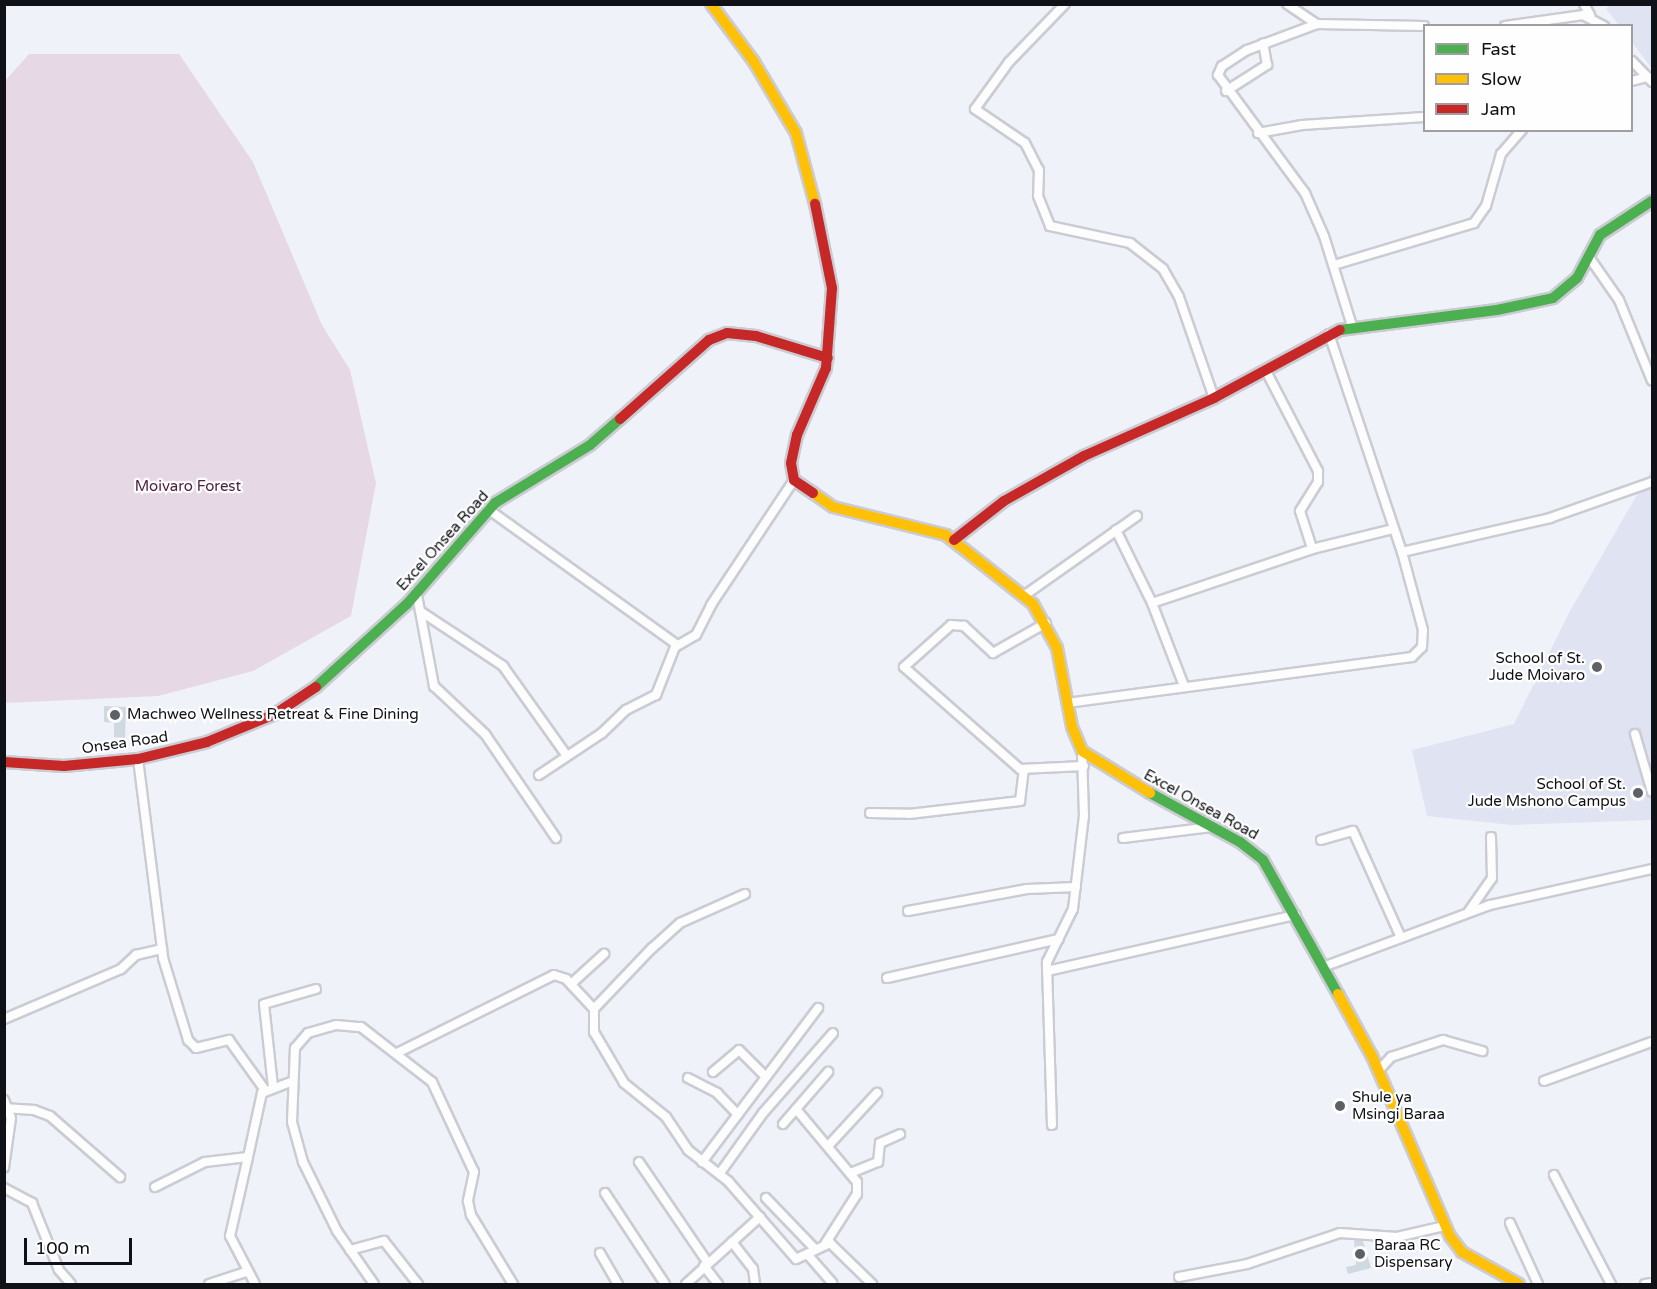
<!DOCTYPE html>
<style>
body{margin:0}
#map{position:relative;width:1657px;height:1289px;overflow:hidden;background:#f0f2fa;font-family:"Varela Round",sans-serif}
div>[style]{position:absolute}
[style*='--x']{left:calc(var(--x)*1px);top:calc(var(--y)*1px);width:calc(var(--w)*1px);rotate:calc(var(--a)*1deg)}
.built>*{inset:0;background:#dfe3f2}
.green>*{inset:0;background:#e7d8e6}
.building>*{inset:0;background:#d0d8e1}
.roads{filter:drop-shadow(2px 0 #cbccd3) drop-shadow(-2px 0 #cbccd3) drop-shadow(0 2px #cbccd3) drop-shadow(0 -2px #cbccd3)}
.street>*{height:8px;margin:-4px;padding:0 4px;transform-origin:4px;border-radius:4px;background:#fdfdfe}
.fast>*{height:10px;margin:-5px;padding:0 5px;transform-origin:5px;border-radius:5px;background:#4caf50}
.slow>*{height:10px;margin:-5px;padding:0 5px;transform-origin:5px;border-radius:5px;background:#ffc107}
.jam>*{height:10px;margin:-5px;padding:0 5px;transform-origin:5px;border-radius:5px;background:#c62828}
.dots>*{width:16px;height:16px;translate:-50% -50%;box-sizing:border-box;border:3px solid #fefefe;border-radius:50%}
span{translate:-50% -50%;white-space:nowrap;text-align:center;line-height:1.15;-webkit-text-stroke:4.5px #fefefe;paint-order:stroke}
.park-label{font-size:15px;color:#4e2042}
.street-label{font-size:15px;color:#101117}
.poi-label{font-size:15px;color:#101117}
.right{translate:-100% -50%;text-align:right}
.left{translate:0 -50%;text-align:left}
.frame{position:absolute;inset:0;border:6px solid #101117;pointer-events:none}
.legend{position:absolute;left:1423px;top:24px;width:210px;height:108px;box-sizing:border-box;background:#fefefe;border:2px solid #9f9fa2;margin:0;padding:8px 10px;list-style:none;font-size:18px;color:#101117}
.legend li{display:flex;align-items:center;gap:12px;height:30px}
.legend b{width:30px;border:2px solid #9f9fa2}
.scale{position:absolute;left:24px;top:1238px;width:108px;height:27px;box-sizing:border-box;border:3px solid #101117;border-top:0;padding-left:8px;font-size:18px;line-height:21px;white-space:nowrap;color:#101117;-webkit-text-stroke:4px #fefefe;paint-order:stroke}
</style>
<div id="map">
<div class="built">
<div style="clip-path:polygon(1610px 4px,1652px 5px,1652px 69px,1632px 42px,1632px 26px,1619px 25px,1606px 9px)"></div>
<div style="clip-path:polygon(1652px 469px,1652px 820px,1512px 825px,1427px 816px,1412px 750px,1514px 724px,1570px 611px)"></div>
</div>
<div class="green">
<div style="clip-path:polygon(29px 54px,179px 54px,253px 162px,322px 325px,350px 370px,376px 483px,351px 616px,253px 671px,158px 696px,5px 703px,4px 82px)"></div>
</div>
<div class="building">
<div style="clip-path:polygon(104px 706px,126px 707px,125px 738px,114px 737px,114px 723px,104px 722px)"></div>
<div style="clip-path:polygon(1354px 1240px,1363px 1241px,1371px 1268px,1348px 1274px,1346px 1267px,1356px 1265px)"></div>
</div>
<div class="roads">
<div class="street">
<div style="--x:1065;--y:4;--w:81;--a:134"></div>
<div style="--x:1009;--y:62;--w:58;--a:125.9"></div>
<div style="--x:975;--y:109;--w:60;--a:34.2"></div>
<div style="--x:1025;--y:143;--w:30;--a:63"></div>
<div style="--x:1039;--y:170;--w:26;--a:92"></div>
<div style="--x:1038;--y:196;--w:32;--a:68"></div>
<div style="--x:1050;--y:226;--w:82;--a:12"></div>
<div style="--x:1130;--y:243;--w:42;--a:38.2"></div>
<div style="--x:1163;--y:269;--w:32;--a:60"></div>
<div style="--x:1179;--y:297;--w:107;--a:70.9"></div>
<div style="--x:1287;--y:4;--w:36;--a:34"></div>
<div style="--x:1317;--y:24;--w:107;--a:1.1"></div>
<div style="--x:1584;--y:4;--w:13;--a:61"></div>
<div style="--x:1317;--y:24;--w:75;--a:159.6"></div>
<div style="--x:1247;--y:50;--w:30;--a:147"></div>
<div style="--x:1222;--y:66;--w:10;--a:114"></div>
<div style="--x:1218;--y:75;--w:147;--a:53.6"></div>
<div style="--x:1305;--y:193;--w:47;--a:66.2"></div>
<div style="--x:1324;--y:236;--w:94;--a:72.7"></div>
<div style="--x:1505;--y:26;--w:79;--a:-8"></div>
<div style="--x:1583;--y:15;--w:24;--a:28"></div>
<div style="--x:1632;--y:61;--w:29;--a:46"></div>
<div style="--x:1632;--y:81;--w:16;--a:-15"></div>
<div style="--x:1226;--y:91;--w:49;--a:-32.4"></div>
<div style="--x:1267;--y:65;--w:22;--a:-100"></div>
<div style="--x:1258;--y:133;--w:45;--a:-10.3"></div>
<div style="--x:1302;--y:125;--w:122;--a:-3.8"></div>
<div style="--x:1589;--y:257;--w:52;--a:55.1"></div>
<div style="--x:1619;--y:300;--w:87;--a:67.8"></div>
<div style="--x:1334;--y:265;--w:146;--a:-16.7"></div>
<div style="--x:1474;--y:223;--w:21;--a:-55"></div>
<div style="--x:1486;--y:206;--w:54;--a:-73.9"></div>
<div style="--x:1501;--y:154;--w:32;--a:-49"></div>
<div style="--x:1329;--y:334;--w:230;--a:71.5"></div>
<div style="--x:1266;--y:371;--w:113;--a:62.5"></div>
<div style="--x:1318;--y:471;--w:11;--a:90"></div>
<div style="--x:1318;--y:482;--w:34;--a:122"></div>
<div style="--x:1300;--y:511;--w:40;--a:72"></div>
<div style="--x:488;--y:509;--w:233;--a:35.7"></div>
<div style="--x:1116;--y:530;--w:81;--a:63.7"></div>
<div style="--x:1152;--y:603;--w:89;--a:68.9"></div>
<div style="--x:417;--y:595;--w:93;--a:79.4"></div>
<div style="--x:434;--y:686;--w:70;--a:43.3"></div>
<div style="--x:485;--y:734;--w:126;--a:55.7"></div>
<div style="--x:1025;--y:595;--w:137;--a:-35.2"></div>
<div style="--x:1152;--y:603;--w:169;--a:-18.6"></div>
<div style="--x:1312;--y:549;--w:83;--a:-13.9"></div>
<div style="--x:420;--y:611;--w:100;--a:33.5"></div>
<div style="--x:503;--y:666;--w:110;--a:54.6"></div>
<div style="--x:1046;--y:623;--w:61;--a:150.5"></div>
<div style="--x:993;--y:653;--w:40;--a:-137"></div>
<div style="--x:964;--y:626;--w:13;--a:-176"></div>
<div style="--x:951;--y:625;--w:63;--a:138.2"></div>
<div style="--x:904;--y:667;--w:154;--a:41.3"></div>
<div style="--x:1020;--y:769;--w:64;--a:-2.7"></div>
<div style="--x:1067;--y:703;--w:348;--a:-7.6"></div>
<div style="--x:1412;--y:657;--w:14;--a:-45"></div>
<div style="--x:1422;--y:647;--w:17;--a:-87"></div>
<div style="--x:1423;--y:630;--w:81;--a:-105.1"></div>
<div style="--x:1402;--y:552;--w:152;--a:-12.9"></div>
<div style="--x:1550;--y:518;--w:108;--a:-19.4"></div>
<div style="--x:1635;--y:734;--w:60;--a:73.7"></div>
<div style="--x:138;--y:759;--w:201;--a:82.8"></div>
<div style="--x:163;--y:958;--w:86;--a:73"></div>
<div style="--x:188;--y:1040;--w:11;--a:45"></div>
<div style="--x:196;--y:1048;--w:34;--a:-14"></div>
<div style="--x:229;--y:1040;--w:62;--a:54.2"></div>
<div style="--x:539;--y:775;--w:76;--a:-33.7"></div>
<div style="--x:602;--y:733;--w:33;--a:-44"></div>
<div style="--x:626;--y:710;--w:34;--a:-27"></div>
<div style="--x:656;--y:695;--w:52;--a:-68.4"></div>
<div style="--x:675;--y:647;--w:24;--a:-30"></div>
<div style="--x:696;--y:635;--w:34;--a:-63"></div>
<div style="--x:711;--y:605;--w:150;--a:-56.4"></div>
<div style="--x:870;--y:813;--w:39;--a:1"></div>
<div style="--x:909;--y:814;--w:112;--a:-6.7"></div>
<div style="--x:1020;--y:801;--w:31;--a:-83"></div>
<div style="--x:1123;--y:838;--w:89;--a:-7.1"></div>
<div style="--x:1321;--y:840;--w:33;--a:-16"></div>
<div style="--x:1353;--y:831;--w:117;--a:65.8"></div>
<div style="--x:745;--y:894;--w:71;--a:156"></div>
<div style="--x:680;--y:923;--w:38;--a:138"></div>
<div style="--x:652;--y:948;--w:84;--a:133.6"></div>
<div style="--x:594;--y:1009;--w:23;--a:90"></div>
<div style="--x:594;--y:1032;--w:59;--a:59.5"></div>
<div style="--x:624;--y:1083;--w:54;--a:39"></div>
<div style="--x:666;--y:1117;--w:40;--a:56"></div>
<div style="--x:688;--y:1150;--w:51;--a:37.8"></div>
<div style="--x:728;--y:1181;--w:103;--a:48.9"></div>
<div style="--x:796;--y:1259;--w:38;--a:-25"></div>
<div style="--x:830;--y:1243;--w:59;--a:44.3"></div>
<div style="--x:908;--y:911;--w:121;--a:-10.5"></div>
<div style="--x:1027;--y:889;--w:49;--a:-2.3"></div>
<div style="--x:1469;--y:911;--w:40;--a:-55.1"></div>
<div style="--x:1492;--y:878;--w:41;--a:-91.4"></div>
<div style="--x:1323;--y:967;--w:178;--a:-20.4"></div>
<div style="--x:1490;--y:905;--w:166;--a:-12.5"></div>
<div style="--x:1047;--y:971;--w:255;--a:-12.7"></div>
<div style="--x:887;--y:978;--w:176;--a:-12.8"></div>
<div style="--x:571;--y:984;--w:45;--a:-42.3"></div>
<div style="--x:4;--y:1019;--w:127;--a:-23.1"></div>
<div style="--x:121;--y:969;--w:21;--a:-43"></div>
<div style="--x:136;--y:955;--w:27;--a:-13"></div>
<div style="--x:397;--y:1053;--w:175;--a:-26.4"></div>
<div style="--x:554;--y:975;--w:13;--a:18"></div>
<div style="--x:566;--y:979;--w:41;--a:47"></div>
<div style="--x:1379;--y:1070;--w:18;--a:-47"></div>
<div style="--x:1391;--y:1057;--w:55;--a:-18.1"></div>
<div style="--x:1443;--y:1040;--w:41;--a:15.8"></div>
<div style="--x:713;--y:1072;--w:34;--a:-40"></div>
<div style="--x:739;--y:1050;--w:38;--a:45"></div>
<div style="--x:688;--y:1078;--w:33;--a:27"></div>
<div style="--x:717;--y:1093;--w:30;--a:46"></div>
<div style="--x:1544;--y:1081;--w:115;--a:-19.9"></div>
<div style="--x:273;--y:1087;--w:83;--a:-96.2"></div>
<div style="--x:264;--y:1004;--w:54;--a:-16.1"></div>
<div style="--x:4;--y:1100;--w:19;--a:69"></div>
<div style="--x:11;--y:1118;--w:50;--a:98"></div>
<div style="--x:4;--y:1108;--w:30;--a:4"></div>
<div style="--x:34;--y:1110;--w:17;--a:21"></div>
<div style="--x:50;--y:1116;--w:93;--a:41.1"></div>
<div style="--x:796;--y:1109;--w:95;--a:50.1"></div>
<div style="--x:857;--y:1182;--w:12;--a:90"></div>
<div style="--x:857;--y:1194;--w:59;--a:122.6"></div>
<div style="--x:783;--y:1124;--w:69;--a:-49.1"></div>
<div style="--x:1052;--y:1125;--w:163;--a:-91.8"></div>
<div style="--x:1047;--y:962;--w:59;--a:-63.9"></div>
<div style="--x:1073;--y:909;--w:94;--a:-83.3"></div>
<div style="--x:1084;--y:816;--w:65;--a:-91.8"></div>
<div style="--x:829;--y:1145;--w:71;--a:-47.3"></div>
<div style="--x:248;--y:1157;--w:81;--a:102.8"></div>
<div style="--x:230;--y:1236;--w:54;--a:62.5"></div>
<div style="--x:639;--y:1162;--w:122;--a:55.7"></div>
<div style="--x:702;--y:1162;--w:193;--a:-53"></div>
<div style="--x:853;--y:1172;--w:27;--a:-22"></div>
<div style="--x:878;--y:1162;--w:19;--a:-84"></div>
<div style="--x:880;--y:1143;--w:22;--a:-24"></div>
<div style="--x:720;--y:1173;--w:74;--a:-54.4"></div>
<div style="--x:763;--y:1113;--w:106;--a:-48.8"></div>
<div style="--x:1554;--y:1175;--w:123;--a:62.4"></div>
<div style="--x:155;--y:1187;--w:56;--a:-26.6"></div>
<div style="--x:205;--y:1162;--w:43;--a:-6.6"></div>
<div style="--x:248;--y:1157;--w:66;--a:-77.7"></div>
<div style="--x:262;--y:1093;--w:31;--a:-21"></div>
<div style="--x:4;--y:1188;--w:32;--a:28"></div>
<div style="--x:32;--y:1203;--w:72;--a:68.1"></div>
<div style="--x:59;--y:1270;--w:18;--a:49"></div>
<div style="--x:605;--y:1193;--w:109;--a:56.6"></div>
<div style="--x:766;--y:1198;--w:71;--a:46.1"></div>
<div style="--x:1510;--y:1223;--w:67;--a:65.3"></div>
<div style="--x:732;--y:1242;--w:34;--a:52"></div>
<div style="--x:753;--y:1269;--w:14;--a:82"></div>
<div style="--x:350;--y:1250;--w:35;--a:-15"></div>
<div style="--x:384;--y:1241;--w:55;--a:51.7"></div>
<div style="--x:600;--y:1253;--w:36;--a:60"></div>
<div style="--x:808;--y:1255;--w:37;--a:49"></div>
<div style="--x:704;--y:1266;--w:23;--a:52"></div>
<div style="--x:1179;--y:1277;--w:69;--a:-10.8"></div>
<div style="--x:1247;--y:1264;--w:98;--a:-18.4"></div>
<div style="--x:1340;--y:1233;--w:57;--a:4"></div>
<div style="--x:1397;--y:1237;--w:48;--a:-13.2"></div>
<div style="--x:209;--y:1284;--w:40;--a:-18"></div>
<div style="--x:374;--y:1284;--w:65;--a:-124.9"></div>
<div style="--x:337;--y:1231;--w:77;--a:-116.2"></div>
<div style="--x:303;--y:1162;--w:41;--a:-105.4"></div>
<div style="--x:292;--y:1122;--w:74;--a:-87.7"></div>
<div style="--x:295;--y:1048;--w:20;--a:-49"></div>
<div style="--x:308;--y:1033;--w:29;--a:-16"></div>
<div style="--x:336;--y:1025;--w:25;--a:5"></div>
<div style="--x:361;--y:1027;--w:90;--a:37.8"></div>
<div style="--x:432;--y:1082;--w:99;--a:65"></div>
<div style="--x:474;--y:1172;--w:30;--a:102"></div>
<div style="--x:468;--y:1201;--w:14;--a:78"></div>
<div style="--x:471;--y:1215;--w:81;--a:58.7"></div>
<div style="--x:686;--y:1284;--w:100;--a:-42.2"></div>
<div style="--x:1645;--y:1284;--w:7;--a:-8"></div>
</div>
<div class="fast">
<div style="--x:1340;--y:330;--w:158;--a:-7.3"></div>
<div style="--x:1497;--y:310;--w:57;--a:-12.1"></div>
<div style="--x:1553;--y:298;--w:31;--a:-40"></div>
<div style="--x:1577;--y:278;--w:49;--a:-61.9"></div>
<div style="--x:1600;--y:235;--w:62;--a:-33.2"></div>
<div style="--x:316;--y:687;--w:123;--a:-42.4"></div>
<div style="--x:407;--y:604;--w:134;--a:-48.9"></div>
<div style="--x:495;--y:503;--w:111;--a:-31.4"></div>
<div style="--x:590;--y:445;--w:40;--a:-41"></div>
<div style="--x:1150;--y:793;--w:102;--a:28.6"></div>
<div style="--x:1240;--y:842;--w:29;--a:38"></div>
<div style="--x:1263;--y:860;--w:154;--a:60.8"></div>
</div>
<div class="slow">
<div style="--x:711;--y:4;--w:72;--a:53.4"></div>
<div style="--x:754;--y:62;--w:82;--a:59.4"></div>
<div style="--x:796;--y:133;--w:73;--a:75"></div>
<div style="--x:813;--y:493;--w:24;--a:35"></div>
<div style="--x:833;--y:507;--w:116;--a:13.9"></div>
<div style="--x:946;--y:535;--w:111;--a:38.4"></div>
<div style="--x:1033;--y:604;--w:50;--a:61.4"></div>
<div style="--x:1057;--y:648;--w:80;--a:79.2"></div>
<div style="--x:1072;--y:727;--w:26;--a:67"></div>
<div style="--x:1082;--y:751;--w:80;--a:31.7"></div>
<div style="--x:1338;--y:994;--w:71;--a:61.3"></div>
<div style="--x:1372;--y:1056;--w:196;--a:66.6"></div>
<div style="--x:1450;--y:1236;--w:20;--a:53"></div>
<div style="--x:1462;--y:1252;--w:65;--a:29.3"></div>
</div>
<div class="jam">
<div style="--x:620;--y:419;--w:119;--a:-41.6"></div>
<div style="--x:709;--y:340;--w:19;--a:-21"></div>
<div style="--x:727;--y:333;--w:29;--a:6"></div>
<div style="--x:756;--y:336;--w:75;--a:17"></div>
<div style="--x:813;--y:493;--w:23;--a:-146"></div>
<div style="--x:794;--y:480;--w:17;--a:-100"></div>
<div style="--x:791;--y:463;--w:29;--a:-78"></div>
<div style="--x:797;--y:435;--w:73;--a:-66.6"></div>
<div style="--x:826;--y:368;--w:80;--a:-85.7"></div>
<div style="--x:832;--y:288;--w:86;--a:-101.4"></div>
<div style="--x:954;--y:540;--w:63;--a:-38"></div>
<div style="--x:1004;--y:501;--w:92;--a:-29.4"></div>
<div style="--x:1084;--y:456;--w:142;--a:-24"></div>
<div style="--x:1214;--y:398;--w:143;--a:-28.4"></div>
<div style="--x:4;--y:762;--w:60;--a:3.8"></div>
<div style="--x:64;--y:766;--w:74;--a:-5.4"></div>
<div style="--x:138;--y:759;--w:71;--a:-13.8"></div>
<div style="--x:207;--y:742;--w:74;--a:-22.4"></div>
<div style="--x:275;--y:714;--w:49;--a:-33.4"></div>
</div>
</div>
<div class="dots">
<div style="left:1597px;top:667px;background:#5e6066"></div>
<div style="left:115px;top:715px;background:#5e6066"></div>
<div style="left:1638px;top:793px;background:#5e6066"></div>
<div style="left:1340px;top:1106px;background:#5e6066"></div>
<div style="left:1360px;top:1254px;background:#5e6066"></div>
</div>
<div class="park-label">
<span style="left:188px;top:487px">Moivaro Forest</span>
</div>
<div class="street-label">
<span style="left:443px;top:541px;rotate:-48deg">Excel Onsea Road</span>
<span style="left:125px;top:743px;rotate:-8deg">Onsea Road</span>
<span style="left:1201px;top:805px;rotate:29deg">Excel Onsea Road</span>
</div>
<div class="poi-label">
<span class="right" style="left:1585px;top:667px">School of St.<br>Jude Moivaro</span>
<span class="left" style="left:127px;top:715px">Machweo Wellness Retreat &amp; Fine Dining</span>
<span class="right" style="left:1626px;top:793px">School of St.<br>Jude Mshono Campus</span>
<span class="left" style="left:1352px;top:1106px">Shule ya<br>Msingi Baraa</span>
<span class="left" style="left:1374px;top:1254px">Baraa RC<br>Dispensary</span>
</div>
<div class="frame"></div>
<ul class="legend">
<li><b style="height:8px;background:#4caf50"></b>Fast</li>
<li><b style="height:8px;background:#ffc107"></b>Slow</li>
<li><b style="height:8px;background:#c62828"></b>Jam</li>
</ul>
<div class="scale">100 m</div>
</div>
